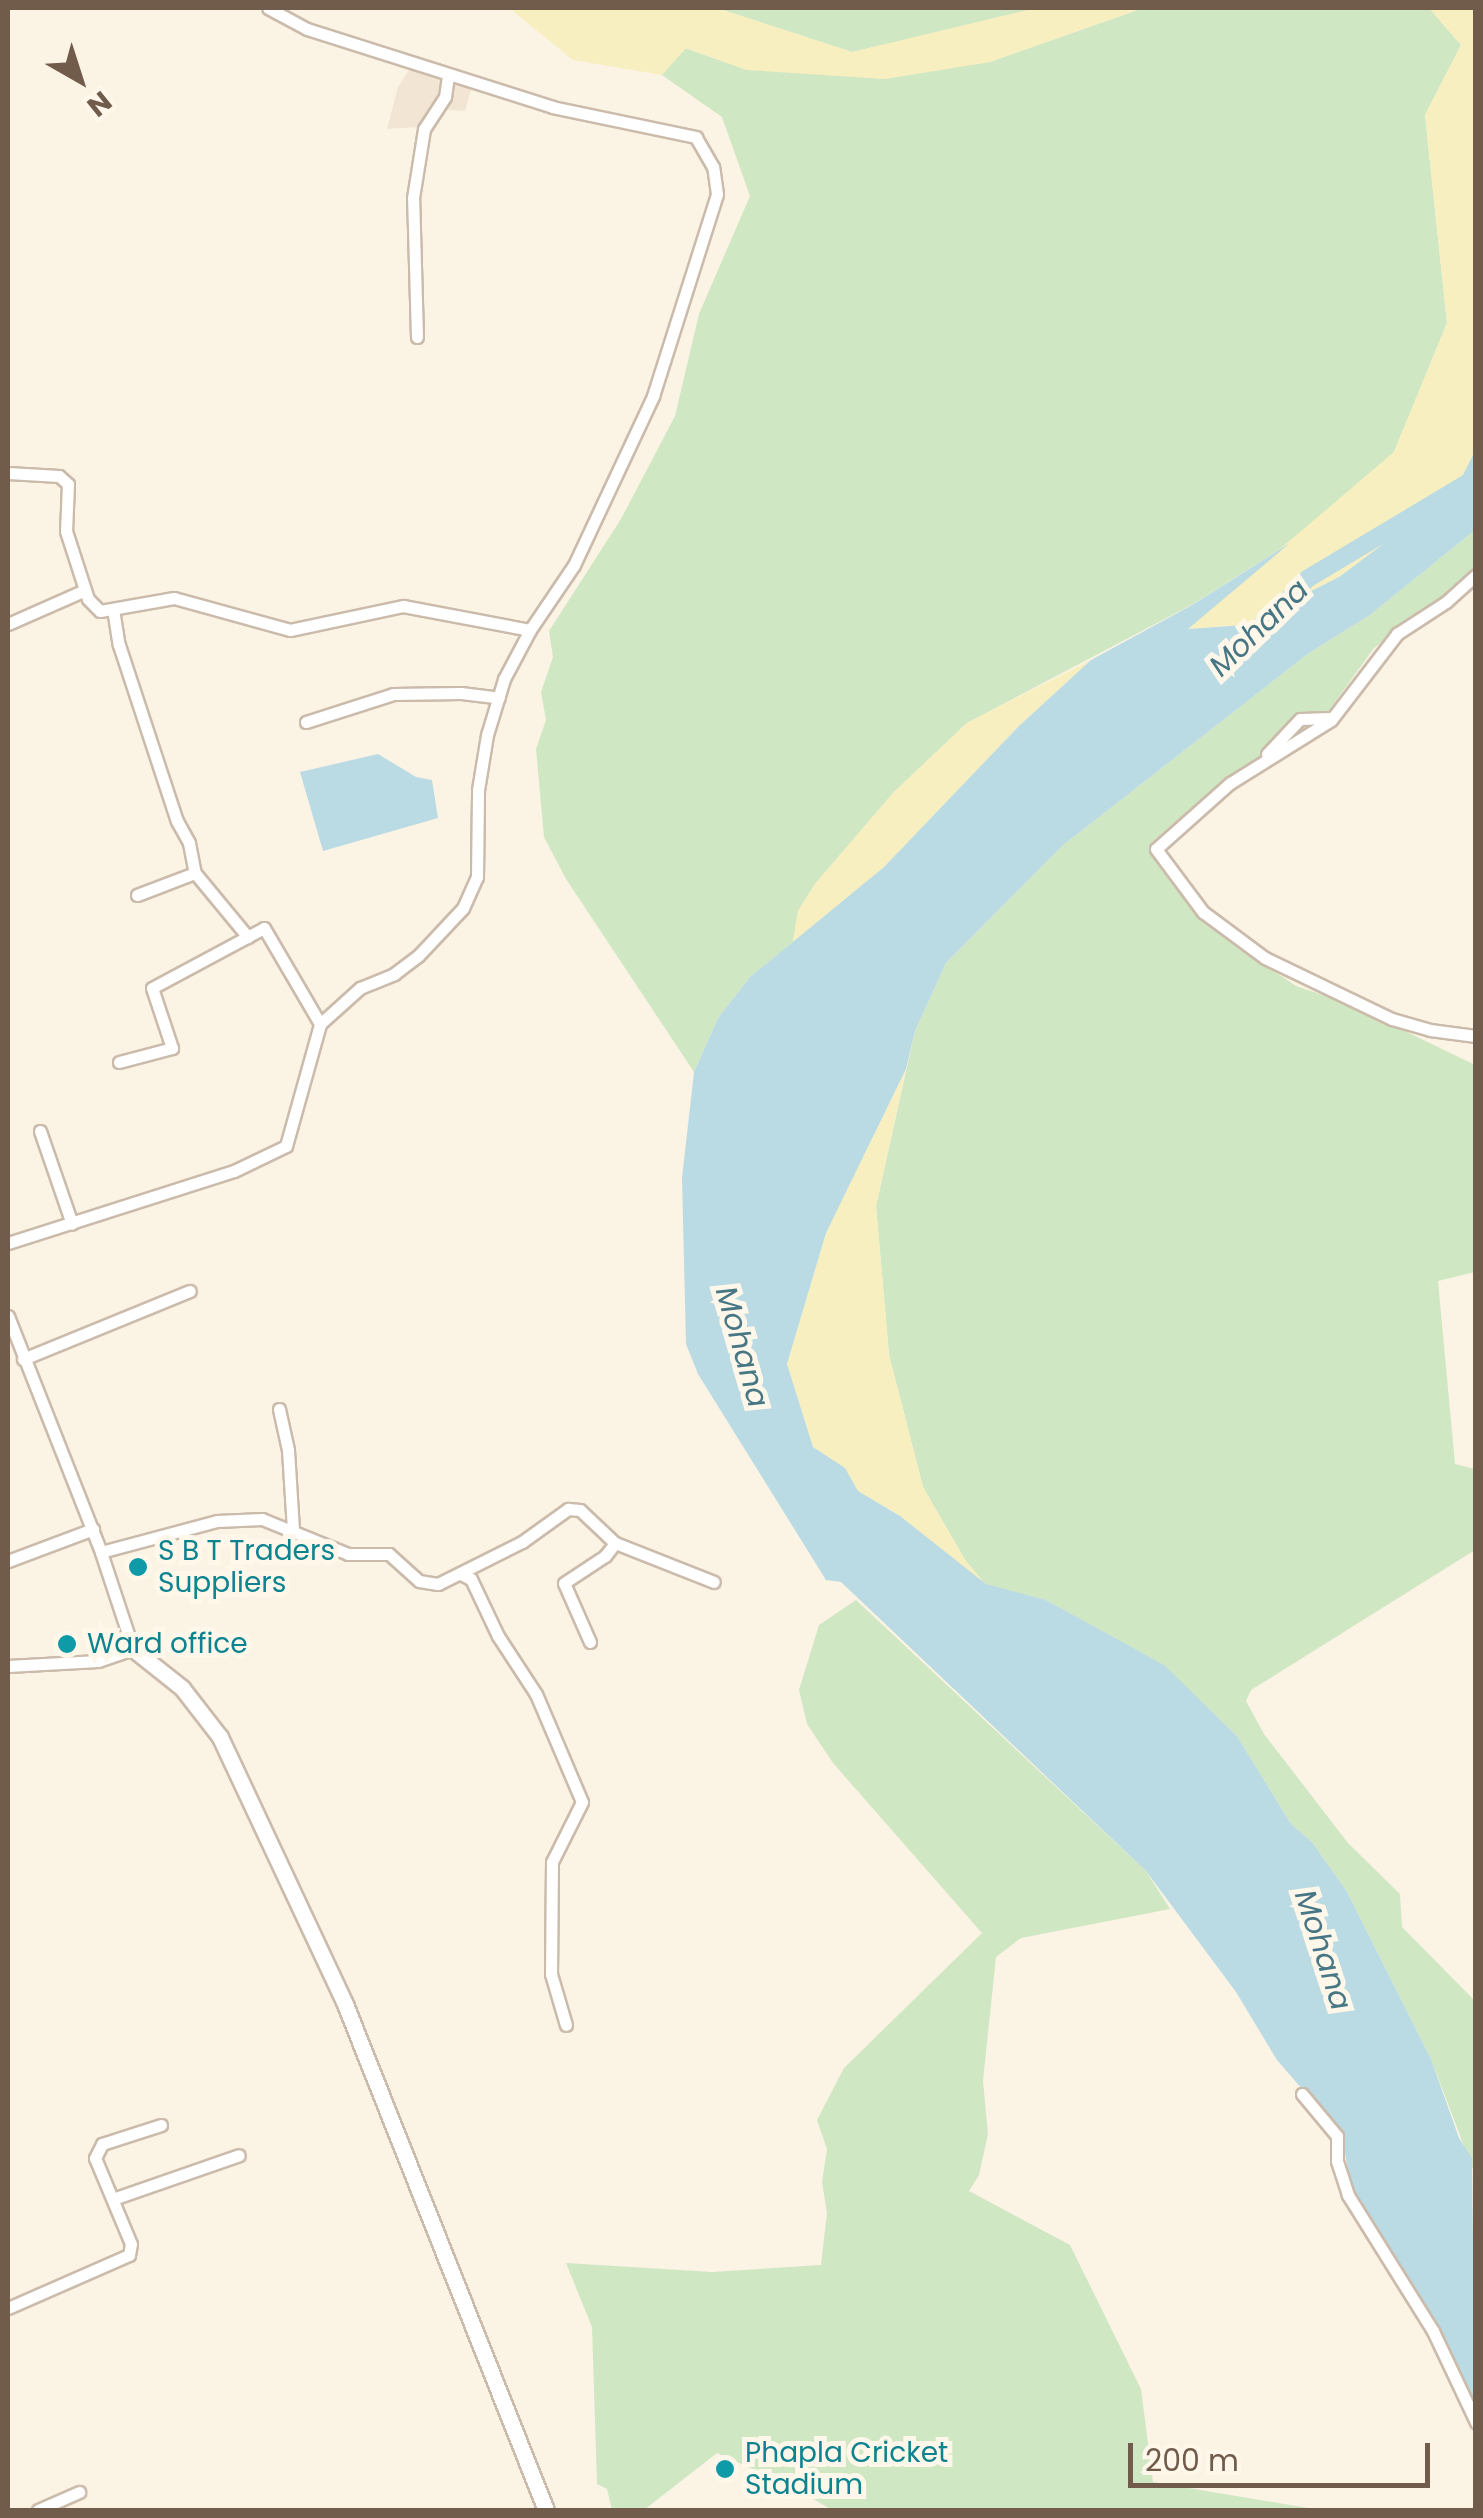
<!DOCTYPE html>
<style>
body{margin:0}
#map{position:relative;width:1483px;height:2518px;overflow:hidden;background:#fbf3e4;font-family:Poppins,sans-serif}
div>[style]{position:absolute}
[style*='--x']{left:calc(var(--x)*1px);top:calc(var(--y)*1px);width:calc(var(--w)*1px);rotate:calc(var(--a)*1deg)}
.residential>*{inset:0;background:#f2e5d3}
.green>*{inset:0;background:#d0e7c3}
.sand>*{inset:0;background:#f8efc0}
.water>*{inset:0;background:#badbe3}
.river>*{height:18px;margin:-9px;padding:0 9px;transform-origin:9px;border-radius:9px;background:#badbe3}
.roads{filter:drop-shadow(2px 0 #cbbbab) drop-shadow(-2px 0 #cbbbab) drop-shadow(0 2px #cbbbab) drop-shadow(0 -2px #cbbbab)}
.minor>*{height:11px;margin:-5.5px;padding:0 5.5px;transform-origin:5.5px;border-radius:5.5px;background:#fff}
.secondary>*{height:15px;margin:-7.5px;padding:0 7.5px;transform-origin:7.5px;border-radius:7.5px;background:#fff}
.dots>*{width:28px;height:28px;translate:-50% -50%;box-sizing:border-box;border:5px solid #fef7ea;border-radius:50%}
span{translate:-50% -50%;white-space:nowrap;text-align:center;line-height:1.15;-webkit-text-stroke:10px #fef7ea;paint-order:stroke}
.culture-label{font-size:28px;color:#0d838f}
.left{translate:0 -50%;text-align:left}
.water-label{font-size:30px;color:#477684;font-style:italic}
.frame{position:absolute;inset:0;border:10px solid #715b4b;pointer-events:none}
.north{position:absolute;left:30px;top:30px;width:100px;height:100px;-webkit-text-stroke:8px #fef7ea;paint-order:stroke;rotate:141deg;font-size:28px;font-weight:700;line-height:40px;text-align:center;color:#715b4b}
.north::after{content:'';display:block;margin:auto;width:35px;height:45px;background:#715b4b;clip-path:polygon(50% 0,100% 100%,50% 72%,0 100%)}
.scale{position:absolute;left:1128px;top:2443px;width:302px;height:45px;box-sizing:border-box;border:5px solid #715b4b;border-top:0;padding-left:12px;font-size:30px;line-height:35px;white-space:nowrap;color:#715b4b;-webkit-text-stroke:8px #fef7ea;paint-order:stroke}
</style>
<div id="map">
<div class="residential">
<div style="clip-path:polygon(411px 67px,473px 82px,465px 111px,429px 108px,419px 127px,387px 129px,398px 87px)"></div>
</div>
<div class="green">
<div style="clip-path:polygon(717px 8px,1028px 8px,1032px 12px,852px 52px)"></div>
<div style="clip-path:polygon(1143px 8px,1429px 8px,1461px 45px,1425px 115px,1447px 323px,1394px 452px,1290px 543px,1193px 604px,967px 723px,894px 792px,815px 884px,798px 911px,793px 942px,750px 977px,718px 1018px,694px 1072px,566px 879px,544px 837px,536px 749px,546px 720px,541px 692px,553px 657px,549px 631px,621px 519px,675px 416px,699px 314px,750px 196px,722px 117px,662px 75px,685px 48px,747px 70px,990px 62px)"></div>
<div style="clip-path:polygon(1475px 530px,1475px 571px,1374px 648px,1327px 713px,1296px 718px,1261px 758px,1155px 845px,1153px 857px,1193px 906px,1231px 942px,1296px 986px,1349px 1004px,1475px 1065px,1475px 1272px,1438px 1281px,1455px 1464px,1475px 1469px,1475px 1550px,1251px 1690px,1246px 1701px,1264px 1734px,1348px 1843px,1400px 1894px,1402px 1927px,1475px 2001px,1475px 2175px,1431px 2059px,1346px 1890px,1312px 1842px,1291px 1824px,1237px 1736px,1163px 1665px,1046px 1600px,986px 1585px,965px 1560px,923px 1487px,889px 1355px,876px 1206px,915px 1031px,946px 963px,1062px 846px,1309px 653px,1370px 615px)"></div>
<div style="clip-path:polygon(856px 1600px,1146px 1871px,1170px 1909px,1021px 1938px,996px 1957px,983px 2081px,988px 2134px,979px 2175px,969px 2191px,1070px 2245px,1141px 2389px,1153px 2482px,1320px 2510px,832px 2510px,791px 2486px,717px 2453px,644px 2510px,612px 2510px,607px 2489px,597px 2484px,592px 2327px,566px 2263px,712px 2272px,821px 2265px,827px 2213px,822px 2182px,827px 2149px,817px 2120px,844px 2068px,982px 1933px,833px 1763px,807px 1724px,799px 1690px,819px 1625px)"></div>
</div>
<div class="sand">
<div style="clip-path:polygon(509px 8px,717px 8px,852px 52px,1036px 8px,1143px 8px,990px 62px,885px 79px,747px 70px,686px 48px,662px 75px,573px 60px)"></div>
<div style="clip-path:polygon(1429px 8px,1475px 8px,1475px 451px,1464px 475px,1418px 518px,1339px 577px,1244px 625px,1186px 629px,1394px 452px,1447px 323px,1425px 115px,1461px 45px)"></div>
<div style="clip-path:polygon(1091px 660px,1019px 726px,884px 867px,793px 942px,798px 911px,815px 884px,894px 792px,967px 723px)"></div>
<div style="clip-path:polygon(906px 1069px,876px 1206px,889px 1355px,923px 1487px,965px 1560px,986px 1585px,900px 1516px,858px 1491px,845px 1468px,813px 1447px,787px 1364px,826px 1233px)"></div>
</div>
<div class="water">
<div style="clip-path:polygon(1475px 451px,1475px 530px,1370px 615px,1309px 653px,1062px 846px,946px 963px,915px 1031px,906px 1069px,826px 1233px,787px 1364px,813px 1447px,845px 1468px,858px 1491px,900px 1516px,986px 1584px,1046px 1600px,1164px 1665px,1237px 1736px,1291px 1824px,1312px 1842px,1346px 1890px,1431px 2059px,1459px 2138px,1472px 2158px,1475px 2404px,1441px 2337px,1353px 2193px,1341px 2134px,1277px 2060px,1236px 1992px,1146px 1871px,841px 1582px,826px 1580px,698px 1374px,686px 1344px,682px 1178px,694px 1072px,718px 1018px,750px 977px,884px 867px,1019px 726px,1091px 660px,1192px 605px,1290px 543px,1188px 629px,1244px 625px,1339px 577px,1418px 518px,1463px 475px)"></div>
<div style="clip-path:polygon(378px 754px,416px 777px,432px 780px,438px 818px,323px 851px,300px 772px)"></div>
</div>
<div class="river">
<div style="--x:1267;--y:622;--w:59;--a:-47.1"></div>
<div style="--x:1307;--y:579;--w:197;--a:-30.9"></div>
</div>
<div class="roads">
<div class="minor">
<div style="--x:417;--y:337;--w:139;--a:-91.6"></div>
<div style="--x:413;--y:198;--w:70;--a:-80.9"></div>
<div style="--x:424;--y:129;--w:38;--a:-57"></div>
<div style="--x:445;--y:97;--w:22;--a:-82"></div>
<div style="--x:8;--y:473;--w:51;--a:3.4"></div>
<div style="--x:59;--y:476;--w:12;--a:42"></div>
<div style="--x:68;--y:484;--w:47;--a:92.4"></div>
<div style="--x:66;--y:531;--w:71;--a:72.1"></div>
<div style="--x:88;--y:599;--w:17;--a:45"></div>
<div style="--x:100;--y:611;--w:75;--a:-10"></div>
<div style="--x:174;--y:598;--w:120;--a:15.4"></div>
<div style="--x:290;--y:630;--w:116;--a:-12"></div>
<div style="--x:403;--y:606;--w:129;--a:10.7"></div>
<div style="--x:1476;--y:575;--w:40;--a:138"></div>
<div style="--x:1446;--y:602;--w:59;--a:146.9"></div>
<div style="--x:1397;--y:634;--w:108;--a:127.5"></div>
<div style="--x:1331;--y:720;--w:119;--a:148"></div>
<div style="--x:1230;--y:783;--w:99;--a:138.3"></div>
<div style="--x:1156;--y:849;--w:79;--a:53.3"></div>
<div style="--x:1203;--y:912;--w:77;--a:36.6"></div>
<div style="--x:1265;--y:958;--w:141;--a:25.7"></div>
<div style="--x:1392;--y:1019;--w:40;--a:16"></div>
<div style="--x:1430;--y:1030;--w:46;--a:7.4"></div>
<div style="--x:113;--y:609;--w:36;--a:81"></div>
<div style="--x:119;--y:645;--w:185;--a:71.8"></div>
<div style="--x:177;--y:821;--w:25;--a:61"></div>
<div style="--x:189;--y:843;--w:31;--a:79"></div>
<div style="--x:8;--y:624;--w:84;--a:-23.8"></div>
<div style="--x:306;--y:722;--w:91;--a:-17.8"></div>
<div style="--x:393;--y:694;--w:68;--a:-0.8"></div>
<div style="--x:461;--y:693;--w:38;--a:7"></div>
<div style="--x:1267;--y:754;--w:48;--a:-46.7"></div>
<div style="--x:1300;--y:719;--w:32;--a:-2"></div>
<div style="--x:137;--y:895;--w:62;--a:-20.8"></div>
<div style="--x:195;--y:873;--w:83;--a:50.4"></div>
<div style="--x:119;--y:1062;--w:55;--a:-14.8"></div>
<div style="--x:172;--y:1048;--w:63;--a:-108.4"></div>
<div style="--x:152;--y:988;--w:127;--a:-28.2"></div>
<div style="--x:264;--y:928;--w:111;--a:59.7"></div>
<div style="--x:40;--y:1131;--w:98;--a:71"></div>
<div style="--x:8;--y:1243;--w:237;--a:-17.7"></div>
<div style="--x:234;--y:1171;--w:58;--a:-25.7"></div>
<div style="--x:286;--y:1146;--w:127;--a:-74.4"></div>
<div style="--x:320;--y:1024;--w:54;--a:-42"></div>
<div style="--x:360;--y:988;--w:37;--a:-22"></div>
<div style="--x:394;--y:974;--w:30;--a:-37"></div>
<div style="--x:418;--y:956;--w:66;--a:-46.8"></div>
<div style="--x:463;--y:908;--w:34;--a:-66"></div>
<div style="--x:477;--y:877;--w:87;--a:-89.3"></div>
<div style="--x:478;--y:790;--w:56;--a:-80.7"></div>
<div style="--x:487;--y:735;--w:59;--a:-73.1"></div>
<div style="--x:504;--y:679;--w:55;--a:-62"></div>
<div style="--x:530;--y:630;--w:78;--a:-55.9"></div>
<div style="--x:574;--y:565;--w:187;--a:-64.9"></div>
<div style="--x:653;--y:396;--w:212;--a:-72.4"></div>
<div style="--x:717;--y:194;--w:27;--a:-98"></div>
<div style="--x:713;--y:167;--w:34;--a:-120"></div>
<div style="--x:696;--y:137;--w:146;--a:-168.2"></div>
<div style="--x:553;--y:107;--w:258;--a:-162.4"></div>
<div style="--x:307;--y:29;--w:44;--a:-151.7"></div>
<div style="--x:8;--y:1316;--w:254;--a:68.5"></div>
<div style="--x:23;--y:1359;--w:180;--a:-22.2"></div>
<div style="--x:279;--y:1409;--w:42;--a:77.6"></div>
<div style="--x:288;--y:1450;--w:80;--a:86.4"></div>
<div style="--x:8;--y:1561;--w:91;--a:-20.6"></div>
<div style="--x:461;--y:1574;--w:11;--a:27"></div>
<div style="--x:471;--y:1579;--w:63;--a:64.7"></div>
<div style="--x:498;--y:1636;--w:69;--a:56.8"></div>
<div style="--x:536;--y:1694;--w:117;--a:66.9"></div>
<div style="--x:582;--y:1802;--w:67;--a:116.6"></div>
<div style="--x:552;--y:1862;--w:112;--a:90.5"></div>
<div style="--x:551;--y:1974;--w:53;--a:73.6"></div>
<div style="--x:590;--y:1642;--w:64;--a:-113.8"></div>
<div style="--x:564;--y:1583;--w:49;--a:-33.4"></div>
<div style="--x:605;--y:1556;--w:16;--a:-52"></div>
<div style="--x:8;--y:1666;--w:90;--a:-3.2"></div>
<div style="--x:98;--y:1661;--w:37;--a:-19"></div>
<div style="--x:133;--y:1649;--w:102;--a:-108.3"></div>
<div style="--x:101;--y:1552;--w:120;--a:-15"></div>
<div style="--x:217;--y:1521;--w:45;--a:-2.5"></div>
<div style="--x:262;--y:1519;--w:93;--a:22.1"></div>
<div style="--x:348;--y:1554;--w:41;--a:0"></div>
<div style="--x:389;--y:1554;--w:40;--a:42"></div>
<div style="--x:419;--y:1581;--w:19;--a:9"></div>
<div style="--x:438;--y:1584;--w:94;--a:-26.6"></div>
<div style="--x:522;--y:1542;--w:57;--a:-35.7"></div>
<div style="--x:568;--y:1509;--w:12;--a:5"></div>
<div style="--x:580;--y:1510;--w:48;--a:43.3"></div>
<div style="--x:615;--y:1543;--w:106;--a:21.5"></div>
<div style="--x:1302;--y:2094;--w:55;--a:50.2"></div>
<div style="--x:1337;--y:2136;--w:25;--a:90"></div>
<div style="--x:1337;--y:2161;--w:36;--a:72"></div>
<div style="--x:1348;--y:2195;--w:160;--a:58"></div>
<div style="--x:1433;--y:2331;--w:101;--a:64.7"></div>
<div style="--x:113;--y:2199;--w:133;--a:-19.2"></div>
<div style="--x:8;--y:2308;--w:132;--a:-23.7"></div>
<div style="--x:129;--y:2255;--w:11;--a:-80"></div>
<div style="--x:131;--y:2244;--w:93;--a:-112.7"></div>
<div style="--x:95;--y:2158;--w:16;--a:-63"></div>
<div style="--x:102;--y:2144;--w:62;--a:-17.9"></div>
<div style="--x:38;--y:2510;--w:45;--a:-23.7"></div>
</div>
<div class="secondary">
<div style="--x:133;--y:1649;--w:63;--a:38.5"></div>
<div style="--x:182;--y:1688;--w:62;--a:52.2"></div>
<div style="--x:220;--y:1737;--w:295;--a:64.9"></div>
<div style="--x:345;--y:2004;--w:544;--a:68.34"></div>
</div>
</div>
<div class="dots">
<div style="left:138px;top:1567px;background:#0f9aa8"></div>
<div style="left:67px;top:1644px;background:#0f9aa8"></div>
<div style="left:725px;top:2469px;background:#0f9aa8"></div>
</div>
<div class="culture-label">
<span class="left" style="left:158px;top:1567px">S B T Traders<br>Suppliers</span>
<span class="left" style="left:87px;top:1644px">Ward office</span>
<span class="left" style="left:745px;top:2469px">Phapla Cricket<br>Stadium</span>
</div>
<div class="water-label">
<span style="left:1259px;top:628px;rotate:-44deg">Mohana</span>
<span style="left:742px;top:1347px;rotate:74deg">Mohana</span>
<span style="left:1323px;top:1950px;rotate:72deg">Mohana</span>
</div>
<div class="frame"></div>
<div class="north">N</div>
<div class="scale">200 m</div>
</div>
